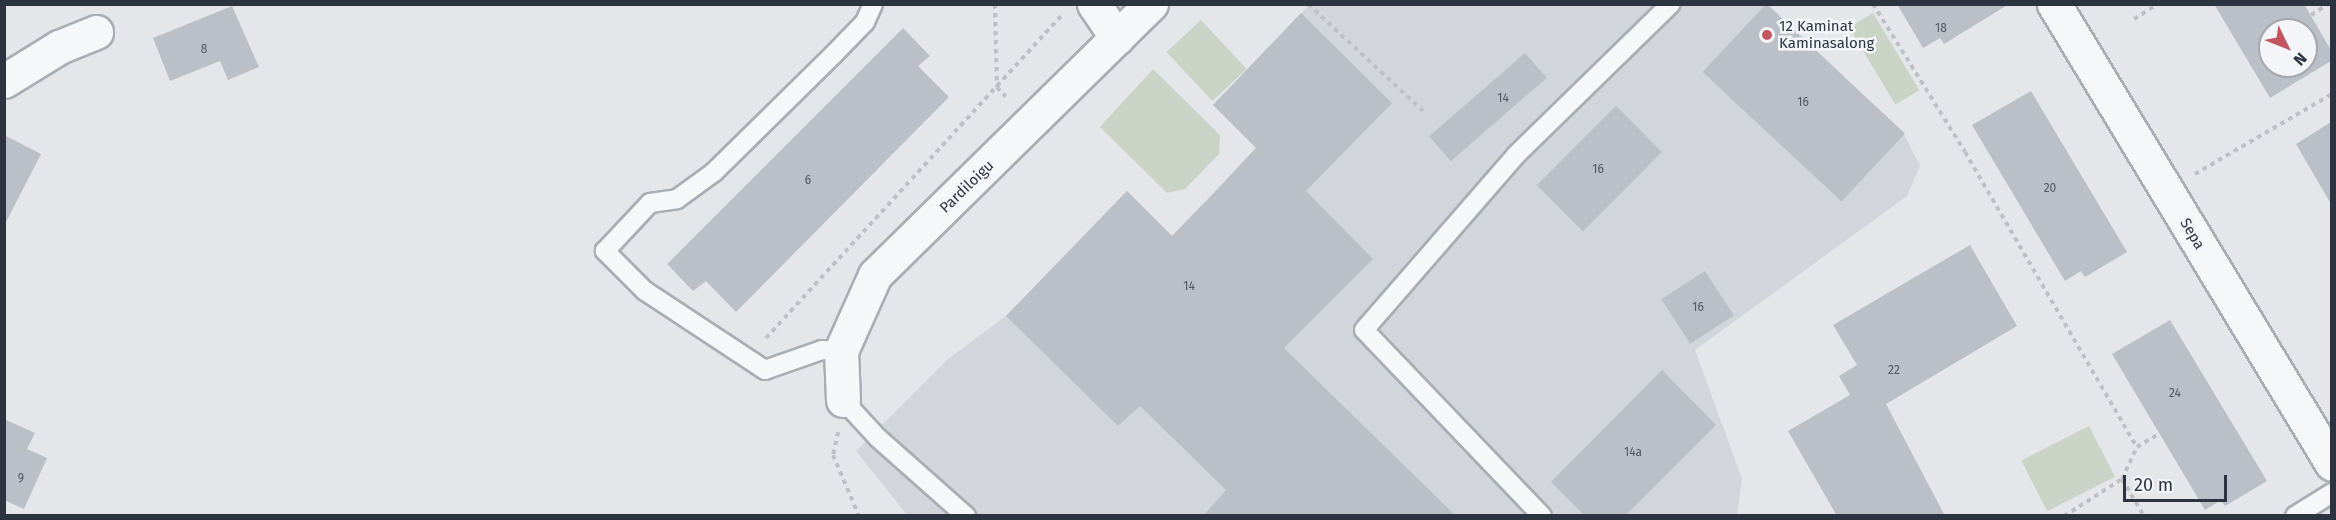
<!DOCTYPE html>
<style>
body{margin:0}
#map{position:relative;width:2336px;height:520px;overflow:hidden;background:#e4e6ea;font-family:"Fira Sans",sans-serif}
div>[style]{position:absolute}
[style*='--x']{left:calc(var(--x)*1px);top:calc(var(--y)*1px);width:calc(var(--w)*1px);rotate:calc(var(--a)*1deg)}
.built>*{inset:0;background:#d2d5dc}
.green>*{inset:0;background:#c9d4c6;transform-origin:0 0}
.building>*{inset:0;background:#bbbfc7;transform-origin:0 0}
.path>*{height:4px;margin-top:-2px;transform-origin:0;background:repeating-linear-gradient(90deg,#bec0c5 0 4.5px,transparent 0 9px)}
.roads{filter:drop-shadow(2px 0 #a9adb4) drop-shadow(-2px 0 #a9adb4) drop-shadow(0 2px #a9adb4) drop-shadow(0 -2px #a9adb4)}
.service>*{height:18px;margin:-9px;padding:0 9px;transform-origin:9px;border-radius:9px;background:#f6f7f9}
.minor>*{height:33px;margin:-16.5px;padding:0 16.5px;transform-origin:16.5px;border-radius:16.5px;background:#f6f7f9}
.dots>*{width:16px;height:16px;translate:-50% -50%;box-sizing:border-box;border:3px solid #f3f5f8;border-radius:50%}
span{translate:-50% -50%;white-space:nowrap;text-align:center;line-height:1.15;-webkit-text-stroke:5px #f3f5f8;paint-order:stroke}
.number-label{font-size:12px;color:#505662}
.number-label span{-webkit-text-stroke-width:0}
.poi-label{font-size:15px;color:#2d3341}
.left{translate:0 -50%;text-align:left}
.street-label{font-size:15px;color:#2d3341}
.frame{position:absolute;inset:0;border:6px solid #2d3341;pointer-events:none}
.north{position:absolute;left:2258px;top:18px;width:60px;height:60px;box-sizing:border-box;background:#f3f5f8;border:2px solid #a4a7af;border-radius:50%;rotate:133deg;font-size:16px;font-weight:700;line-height:24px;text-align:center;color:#2d3341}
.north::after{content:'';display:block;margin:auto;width:21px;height:27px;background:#c35561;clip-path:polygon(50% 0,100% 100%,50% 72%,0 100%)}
.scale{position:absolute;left:2123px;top:475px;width:104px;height:27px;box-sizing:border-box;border:3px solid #2d3341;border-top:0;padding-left:8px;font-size:18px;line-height:21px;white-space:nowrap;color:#2d3341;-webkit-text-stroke:4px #f3f5f8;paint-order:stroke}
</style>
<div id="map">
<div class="built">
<div style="clip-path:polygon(1309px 5px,1769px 5px,1904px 134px,1920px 166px,1907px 196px,1695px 350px,1742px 479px,1737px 515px,907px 515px,856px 451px,948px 359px,1006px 316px,1127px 191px,1172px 236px,1256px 148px,1213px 105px)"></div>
</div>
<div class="green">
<div style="left:1873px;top:13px;width:90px;height:28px;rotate:59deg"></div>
<div style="left:1201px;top:20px;width:67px;height:47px;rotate:47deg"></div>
<div style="clip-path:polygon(1153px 69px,1220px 135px,1219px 154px,1185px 189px,1167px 193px,1100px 127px)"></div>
<div style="left:2089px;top:426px;width:57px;height:76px;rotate:63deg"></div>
</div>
<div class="building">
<div style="left:1766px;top:4px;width:190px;height:93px;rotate:43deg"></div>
<div style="clip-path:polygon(1897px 4px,2009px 4px,1944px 44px,1940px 38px,1923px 48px)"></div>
<div style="clip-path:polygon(evenodd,2214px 4px,2304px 4px,2331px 50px,2331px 61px,2270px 98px,2214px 4px,2270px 30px,2306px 30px,2306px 66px,2270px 66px,2270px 30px)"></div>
<div style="clip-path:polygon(232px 6px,259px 67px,228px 80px,220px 61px,170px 81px,153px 38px)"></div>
<div style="clip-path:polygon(1301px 13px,1392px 103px,1306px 191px,1373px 259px,1284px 348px,1456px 516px,1203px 516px,1226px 490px,1140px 406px,1118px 426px,1006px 316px,1127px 191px,1172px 236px,1216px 191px,1256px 148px,1213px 105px)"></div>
<div style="clip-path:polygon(903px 28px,930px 56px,918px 66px,949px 97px,736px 312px,706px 281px,693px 291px,667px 264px)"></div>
<div style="left:1525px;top:53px;width:33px;height:127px;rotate:49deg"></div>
<div style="clip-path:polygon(2031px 91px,2127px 252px,2085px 277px,2081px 271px,2065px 281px,1972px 125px)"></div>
<div style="left:1616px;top:106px;width:65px;height:112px;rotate:45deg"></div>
<div style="clip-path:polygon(2331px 122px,2331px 204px,2296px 144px)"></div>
<div style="clip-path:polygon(4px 135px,41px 154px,4px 226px)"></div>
<div style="clip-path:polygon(1970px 245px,2017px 326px,1886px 404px,1945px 516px,1837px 516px,1788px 431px,1850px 395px,1839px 376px,1857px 365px,1833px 325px)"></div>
<div style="left:1705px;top:271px;width:53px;height:52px;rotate:57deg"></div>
<div style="clip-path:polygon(2170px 320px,2267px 481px,2225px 506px,2221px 500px,2205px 510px,2112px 354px)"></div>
<div style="clip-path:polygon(1662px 370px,1716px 425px,1625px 516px,1585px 516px,1551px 482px)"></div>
<div style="clip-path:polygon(4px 419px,35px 433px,27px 449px,47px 458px,24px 509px,4px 500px)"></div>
</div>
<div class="path">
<div style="--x:995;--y:4;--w:83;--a:88.6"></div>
<div style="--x:997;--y:87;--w:13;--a:48"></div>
<div style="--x:1308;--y:4;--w:157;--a:42.9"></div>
<div style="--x:1873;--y:4;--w:174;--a:58.1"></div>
<div style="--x:1965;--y:152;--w:341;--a:59.8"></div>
<div style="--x:2311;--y:15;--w:20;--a:-33"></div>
<div style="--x:2134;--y:19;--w:28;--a:-32"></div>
<div style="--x:2195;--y:174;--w:159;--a:-30.3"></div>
<div style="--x:766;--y:338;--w:440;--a:-47.5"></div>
<div style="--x:838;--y:432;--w:24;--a:102"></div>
<div style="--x:833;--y:455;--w:66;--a:66.9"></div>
<div style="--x:2122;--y:479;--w:35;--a:-65"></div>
<div style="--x:2137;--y:447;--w:26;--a:-31"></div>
<div style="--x:2064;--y:516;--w:69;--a:-32.5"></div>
<div style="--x:2122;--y:479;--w:43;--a:59.3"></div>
</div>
<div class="roads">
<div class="service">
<div style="--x:841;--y:351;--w:19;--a:-177"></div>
<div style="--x:822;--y:350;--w:60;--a:160.7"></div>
<div style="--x:765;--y:370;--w:144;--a:-146.6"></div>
<div style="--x:645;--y:291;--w:57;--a:-135"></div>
<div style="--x:605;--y:251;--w:66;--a:-46.8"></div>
<div style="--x:650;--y:203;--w:27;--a:-8"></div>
<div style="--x:677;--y:199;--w:46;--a:-36.1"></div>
<div style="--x:714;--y:172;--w:167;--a:-44.5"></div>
<div style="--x:833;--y:55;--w:46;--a:-45.9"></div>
<div style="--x:865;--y:22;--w:20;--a:-66"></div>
<div style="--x:843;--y:400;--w:52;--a:47.4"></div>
<div style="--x:878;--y:438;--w:118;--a:41.6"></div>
<div style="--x:1542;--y:516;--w:257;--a:-133.7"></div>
<div style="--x:1364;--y:330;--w:232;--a:-49"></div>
<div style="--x:1516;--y:155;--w:216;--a:-44.3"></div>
<div style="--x:2295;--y:516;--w:44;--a:-31.9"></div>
</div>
<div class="minor">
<div style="--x:1094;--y:4;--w:41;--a:55.9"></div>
<div style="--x:2054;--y:4;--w:537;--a:58.85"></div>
<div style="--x:4;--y:81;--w:65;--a:-31.7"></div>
<div style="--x:59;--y:47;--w:40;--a:-22"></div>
<div style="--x:843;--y:400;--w:49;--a:-92.3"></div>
<div style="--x:841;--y:351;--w:83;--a:-65.9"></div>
<div style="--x:875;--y:275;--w:387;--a:-44.5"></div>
</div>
</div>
<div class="dots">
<div style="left:1767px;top:35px;background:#c35561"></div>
</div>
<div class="number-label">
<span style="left:1941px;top:29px">18</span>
<span style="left:204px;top:50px">8</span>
<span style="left:1503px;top:99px">14</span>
<span style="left:1803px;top:103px">16</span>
<span style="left:1598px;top:170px">16</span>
<span style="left:808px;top:181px">6</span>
<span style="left:2050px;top:189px">20</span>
<span style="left:1189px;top:287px">14</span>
<span style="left:1698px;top:308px">16</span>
<span style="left:1894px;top:371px">22</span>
<span style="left:2175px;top:394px">24</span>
<span style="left:1633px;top:453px">14a</span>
<span style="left:21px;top:479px">9</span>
</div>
<div class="poi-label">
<span class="left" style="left:1779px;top:35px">12 Kaminat<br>Kaminasalong</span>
</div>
<div class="street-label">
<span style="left:967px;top:187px;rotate:-44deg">Pardiloigu</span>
<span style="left:2192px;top:234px;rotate:59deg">Sepa</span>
</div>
<div class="frame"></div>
<div class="north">N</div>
<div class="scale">20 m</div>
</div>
